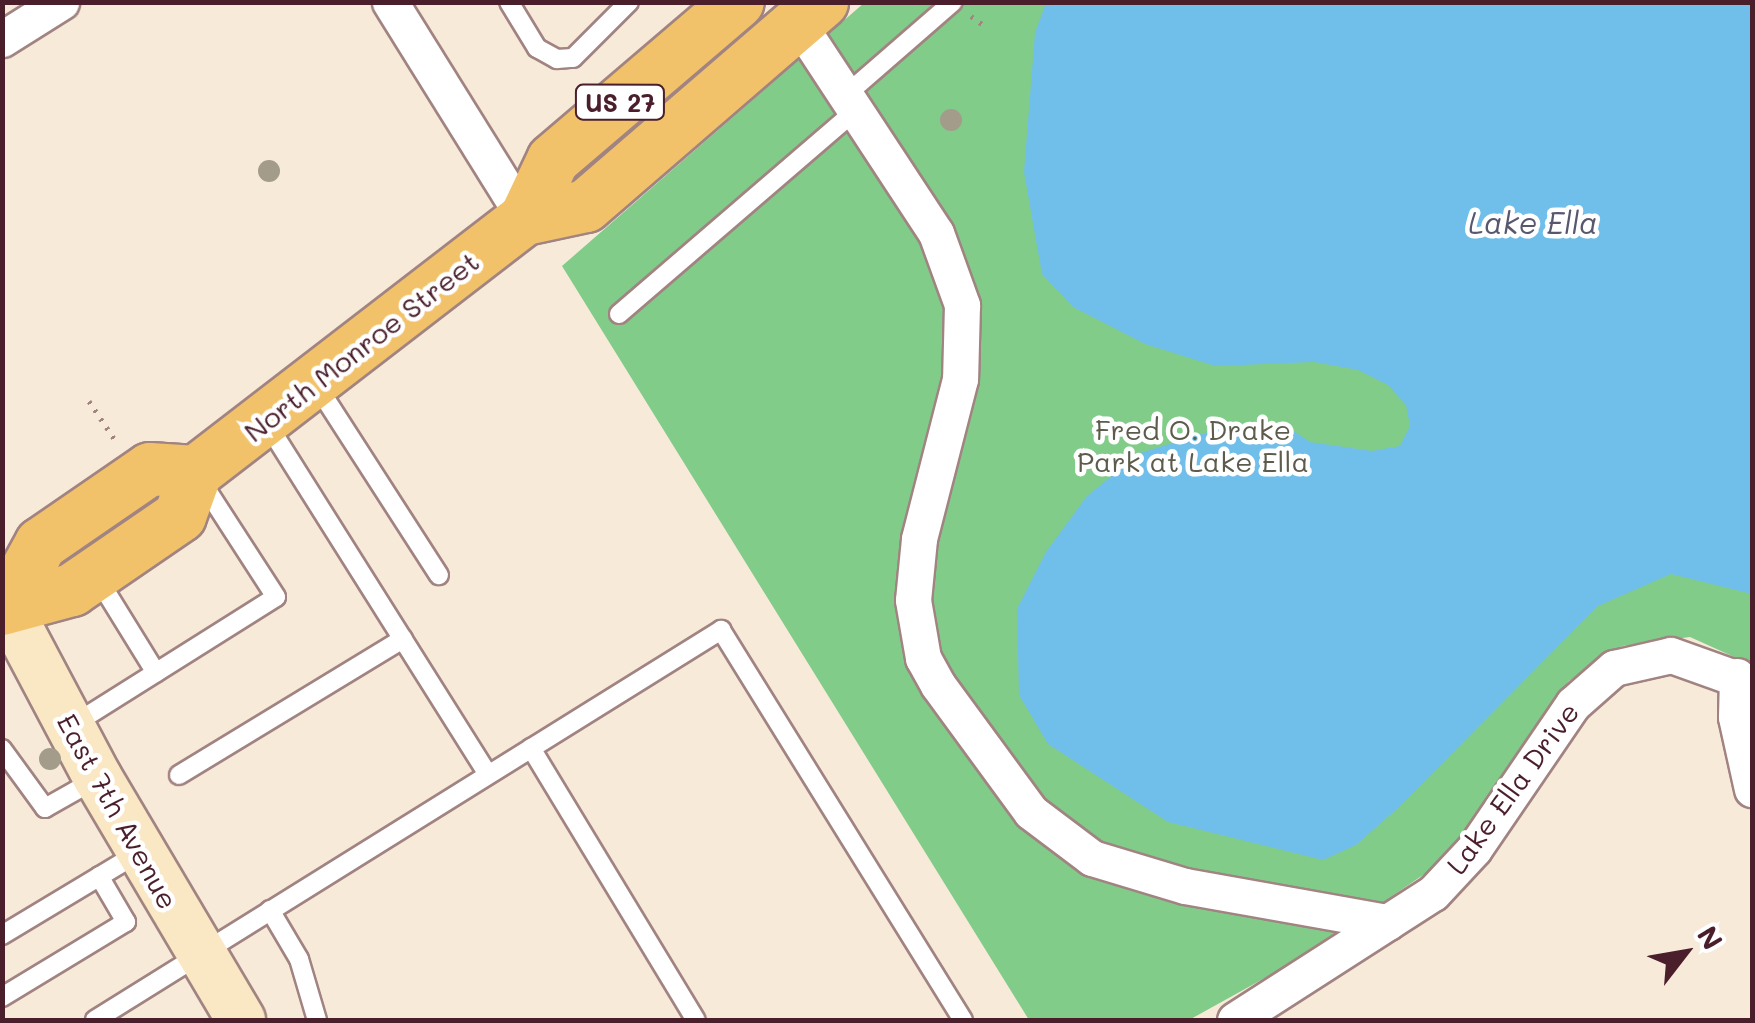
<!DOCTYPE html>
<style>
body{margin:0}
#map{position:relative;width:1755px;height:1023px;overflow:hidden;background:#f8ead9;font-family:Mali,sans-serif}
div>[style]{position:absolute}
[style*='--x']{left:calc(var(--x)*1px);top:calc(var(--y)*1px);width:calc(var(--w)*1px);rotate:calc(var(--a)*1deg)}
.green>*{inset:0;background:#81cc89}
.water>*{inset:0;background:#70bfea}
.path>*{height:5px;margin-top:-2.5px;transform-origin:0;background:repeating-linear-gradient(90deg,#a18482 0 2.5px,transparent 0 10.5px)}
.roads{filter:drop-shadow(2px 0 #a18482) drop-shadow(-2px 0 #a18482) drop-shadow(0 2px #a18482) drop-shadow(0 -2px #a18482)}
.lane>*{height:18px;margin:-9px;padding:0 9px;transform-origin:9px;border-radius:9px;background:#fff}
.street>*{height:35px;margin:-17.5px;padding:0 17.5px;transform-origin:17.5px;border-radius:17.5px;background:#fff}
.secondary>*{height:48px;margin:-24px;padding:0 24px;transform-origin:24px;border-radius:24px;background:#fae7c3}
.primary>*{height:52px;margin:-26px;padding:0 26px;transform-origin:26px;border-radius:26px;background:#f2c26a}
.trees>*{width:22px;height:22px;margin:-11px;border-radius:50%;background:#a39c8b}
span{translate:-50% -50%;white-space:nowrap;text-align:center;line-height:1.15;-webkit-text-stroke:9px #fff;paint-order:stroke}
.shield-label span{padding:2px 8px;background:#fff;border:2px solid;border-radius:8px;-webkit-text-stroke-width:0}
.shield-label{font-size:25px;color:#4a1f2b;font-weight:700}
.street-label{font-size:28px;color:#4a1f2b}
.park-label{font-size:28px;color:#5d5c4c}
.water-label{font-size:30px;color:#57576e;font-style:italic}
.frame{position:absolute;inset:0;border:5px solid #4a1f2b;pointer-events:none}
.north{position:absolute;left:1635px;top:903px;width:100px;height:100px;-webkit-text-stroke:8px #fff;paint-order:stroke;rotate:59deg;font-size:28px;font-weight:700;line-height:40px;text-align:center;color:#4a1f2b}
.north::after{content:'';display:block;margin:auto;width:35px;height:45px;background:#4a1f2b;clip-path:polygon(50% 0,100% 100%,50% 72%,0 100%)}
</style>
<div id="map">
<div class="green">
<div style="clip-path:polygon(864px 3px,1752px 3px,1752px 665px,1690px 637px,1622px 646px,1569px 681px,1442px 862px,1306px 955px,1189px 1020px,1029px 1020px,562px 266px)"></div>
</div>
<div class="water">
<div style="clip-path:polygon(1046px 3px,1752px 3px,1752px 594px,1671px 574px,1598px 606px,1398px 808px,1356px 845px,1323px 860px,1168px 822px,1048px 744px,1019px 695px,1017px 609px,1046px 552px,1087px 496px,1140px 453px,1215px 430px,1292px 430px,1310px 442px,1372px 451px,1400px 446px,1410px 426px,1406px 405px,1388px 385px,1358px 370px,1314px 362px,1215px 366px,1145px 344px,1073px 307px,1042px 274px,1024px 172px,1035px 33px)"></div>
</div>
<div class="path">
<div style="--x:971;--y:16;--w:17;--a:36"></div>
<div style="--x:89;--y:401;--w:50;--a:56.3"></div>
</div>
<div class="roads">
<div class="lane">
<div style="--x:509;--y:2;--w:54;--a:58.7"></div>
<div style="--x:537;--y:48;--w:23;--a:29"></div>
<div style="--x:557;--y:59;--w:16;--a:-4"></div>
<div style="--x:573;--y:58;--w:79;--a:-45"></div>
<div style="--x:847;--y:94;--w:140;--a:-41"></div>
<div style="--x:619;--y:314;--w:314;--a:-40.7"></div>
<div style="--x:317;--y:386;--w:225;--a:57.2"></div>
<div style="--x:266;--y:422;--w:416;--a:57.8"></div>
<div style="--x:98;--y:579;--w:110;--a:58.3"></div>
<div style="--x:71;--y:726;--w:242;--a:-32.2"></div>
<div style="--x:276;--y:597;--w:138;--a:-122.9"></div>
<div style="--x:531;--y:748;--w:318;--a:58.8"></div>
<div style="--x:2;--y:749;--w:73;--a:53.9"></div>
<div style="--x:45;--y:808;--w:61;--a:-29.5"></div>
<div style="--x:179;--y:775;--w:262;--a:-31.3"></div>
<div style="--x:270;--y:910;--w:57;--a:59.4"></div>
<div style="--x:299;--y:959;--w:64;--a:73.6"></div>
<div style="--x:2;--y:935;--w:161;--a:-31"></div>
<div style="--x:2;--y:997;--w:145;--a:-31.2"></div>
<div style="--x:126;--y:922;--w:53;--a:-120.4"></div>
<div style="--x:95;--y:1020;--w:738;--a:-31.92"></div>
<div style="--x:721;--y:630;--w:459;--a:58.2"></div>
</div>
<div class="street">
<div style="--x:390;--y:2;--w:256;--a:58.1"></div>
<div style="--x:798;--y:23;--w:251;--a:56.7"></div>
<div style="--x:936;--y:233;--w:77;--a:70.1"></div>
<div style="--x:962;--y:305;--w:74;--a:91.5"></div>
<div style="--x:960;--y:379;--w:165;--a:104.4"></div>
<div style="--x:919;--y:539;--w:61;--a:95.6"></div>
<div style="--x:913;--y:600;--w:59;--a:80.2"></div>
<div style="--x:923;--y:658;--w:31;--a:61"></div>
<div style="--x:938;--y:685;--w:157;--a:53.8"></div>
<div style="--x:1031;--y:812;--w:76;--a:37"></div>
<div style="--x:1092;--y:858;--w:97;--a:16.8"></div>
<div style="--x:1185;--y:886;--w:206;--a:10.1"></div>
<div style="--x:2;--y:39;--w:70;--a:-32.1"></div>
<div style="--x:1737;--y:676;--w:41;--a:91.4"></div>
<div style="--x:1736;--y:717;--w:74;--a:77.5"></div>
<div style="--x:1235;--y:1020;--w:235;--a:-32.7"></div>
<div style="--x:1433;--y:893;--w:60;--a:-47"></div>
<div style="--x:1474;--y:849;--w:176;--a:-55.7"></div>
<div style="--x:1573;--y:704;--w:55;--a:-41.3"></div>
<div style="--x:1614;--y:668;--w:58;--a:-12.8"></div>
<div style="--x:1671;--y:655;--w:86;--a:19.7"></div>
</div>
<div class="secondary">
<div style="--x:2;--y:597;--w:205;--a:62.1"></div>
<div style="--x:98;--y:778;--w:281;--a:59.4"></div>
</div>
<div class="primary">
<div style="--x:525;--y:219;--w:62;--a:-12"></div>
<div style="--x:586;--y:206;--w:312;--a:-40.8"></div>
<div style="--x:7;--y:606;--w:71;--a:-61.3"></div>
<div style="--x:41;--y:544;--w:132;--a:-34.5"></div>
<div style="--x:150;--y:469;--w:46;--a:3.7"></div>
<div style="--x:2;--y:609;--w:73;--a:-15.2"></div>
<div style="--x:72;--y:590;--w:131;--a:-34.4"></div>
<div style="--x:180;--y:516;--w:47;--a:-70"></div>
<div style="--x:196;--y:472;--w:415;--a:-37.6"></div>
<div style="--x:525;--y:219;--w:65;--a:-64.6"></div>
<div style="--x:553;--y:160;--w:243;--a:-40.5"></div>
</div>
</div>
<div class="trees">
<div style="left:951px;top:120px"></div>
<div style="left:269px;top:171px"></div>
<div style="left:50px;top:759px"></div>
</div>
<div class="shield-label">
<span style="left:620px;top:102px">US 27</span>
</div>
<div class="street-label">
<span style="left:361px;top:346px;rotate:-38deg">North Monroe Street</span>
<span style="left:1512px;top:788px;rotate:-54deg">Lake Ella Drive</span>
<span style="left:118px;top:811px;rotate:61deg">East 7th Avenue</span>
</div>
<div class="park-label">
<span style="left:1193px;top:445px">Fred O. Drake<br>Park at Lake Ella</span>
</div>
<div class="water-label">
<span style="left:1533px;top:222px">Lake Ella</span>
</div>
<div class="frame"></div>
<div class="north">N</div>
</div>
